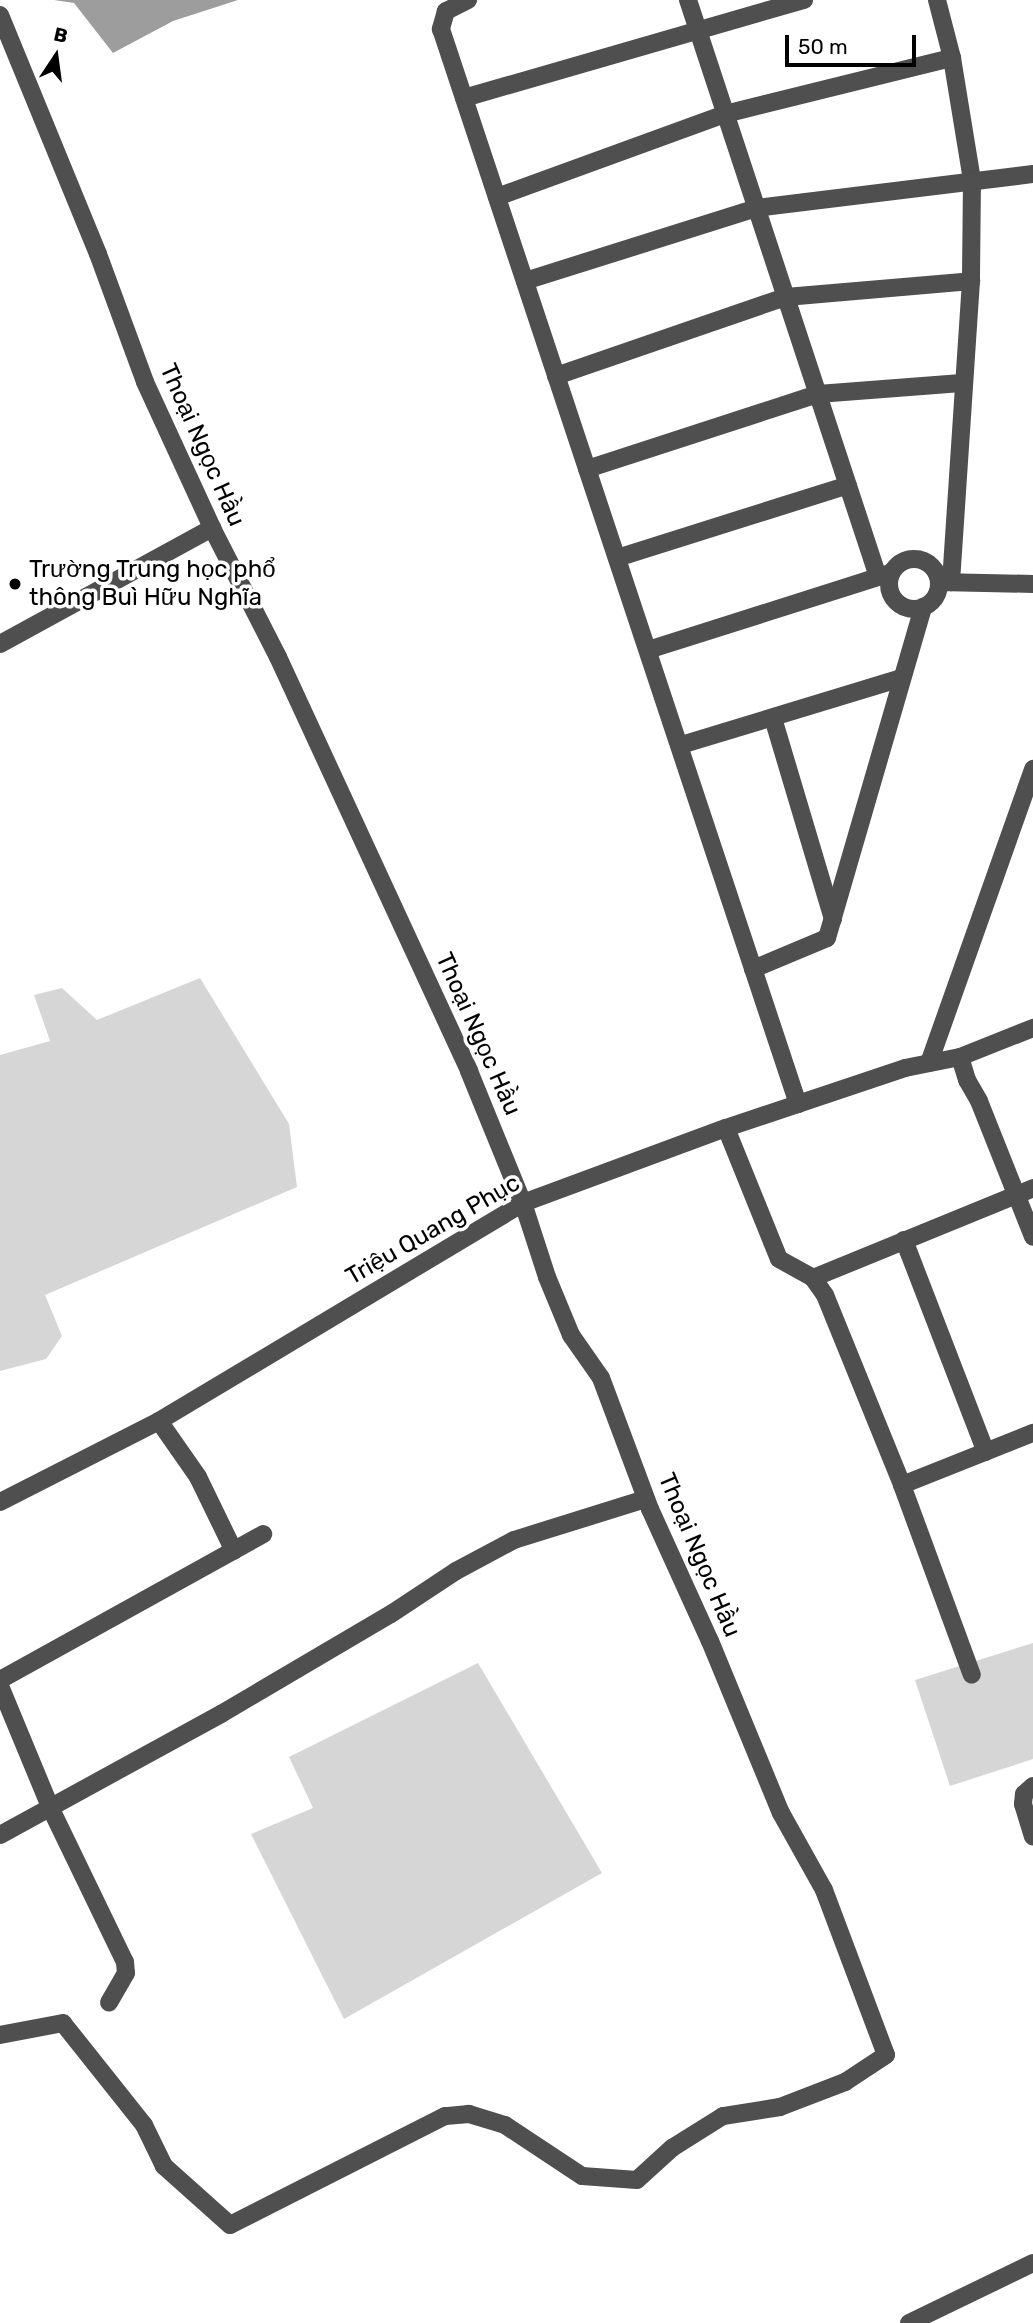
<!DOCTYPE html>
<meta charset="utf-8">
<style>
body{margin:0}
#map{position:relative;width:1033px;height:2323px;overflow:hidden;background:#fff;font-family:Rubik,sans-serif}
div>[style]{position:absolute}
[style*='--x']{left:calc(var(--x)*1px);top:calc(var(--y)*1px);width:calc(var(--w)*1px);rotate:calc(var(--a)*1deg)}
.green>*{inset:0;background:#d6d6d6}
.water>*{inset:0;background:#9d9d9d}
.minor>*{height:18px;margin:-9px;padding:0 9px;transform-origin:9px;border-radius:9px;background:#4f4f4f}
.minor>.ring{margin:-9px;padding:0;box-sizing:content-box;background:none;border:18px solid #4f4f4f;border-radius:50%}
.dots>*{width:19px;height:19px;translate:-50% -50%;box-sizing:border-box;border:4px solid #fff;border-radius:50%}
span{translate:-50% -50%;white-space:nowrap;text-align:center;line-height:1.15;-webkit-text-stroke:7px #fff;paint-order:stroke}
.street-label{font-size:24px;color:#000}
.poi-label{font-size:24px;color:#000}
.left{translate:0 -50%;text-align:left}
.north{position:absolute;left:21px;top:21px;width:70px;height:70px;-webkit-text-stroke:5px #fff;paint-order:stroke;rotate:13deg;font-size:19px;font-weight:700;line-height:28px;text-align:center;color:#000}
.north::after{content:'';display:block;margin:auto;width:24px;height:32px;background:#000;clip-path:polygon(50% 0,100% 100%,50% 72%,0 100%)}
.scale{position:absolute;left:785px;top:35px;width:131px;height:32px;box-sizing:border-box;border:4px solid #000;border-top:0;padding-left:9px;font-size:21px;line-height:24px;white-space:nowrap;color:#000;-webkit-text-stroke:5px #fff;paint-order:stroke}
</style>
<div id="map">
<div class="green">
<div style="clip-path:polygon(200px 978px,289px 1124px,297px 1187px,45px 1295px,62px 1336px,46px 1359px,0 1371px,0 1055px,50px 1041px,34px 995px,62px 988px,97px 1020px)"></div>
<div style="clip-path:polygon(1033px 1643px,1033px 1759px,950px 1786px,915px 1680px)"></div>
<div style="clip-path:polygon(478px 1663px,602px 1873px,344px 2019px,251px 1834px,313px 1808px,289px 1757px)"></div>
</div>
<div class="water">
<div style="clip-path:polygon(54px 0,238px 0,173px 21px,113px 53px,74px 3px)"></div>
</div>
<div class="minor">
<div style="--x:468;--y:0;--w:25;--a:153"></div>
<div style="--x:446;--y:11;--w:19;--a:106"></div>
<div style="--x:441;--y:29;--w:1133;--a:71.63"></div>
<div style="--x:688;--y:0;--w:607;--a:71.77"></div>
<div style="--x:937;--y:0;--w:60;--a:75.5"></div>
<div style="--x:952;--y:58;--w:124;--a:80.7"></div>
<div style="--x:972;--y:180;--w:101;--a:90.6"></div>
<div style="--x:971;--y:281;--w:302;--a:93.8"></div>
<div style="--x:0;--y:15;--w:258;--a:67.7"></div>
<div style="--x:98;--y:254;--w:136;--a:69.8"></div>
<div style="--x:145;--y:382;--w:161;--a:65.3"></div>
<div style="--x:212;--y:528;--w:145;--a:62.9"></div>
<div style="--x:278;--y:657;--w:456;--a:65.2"></div>
<div style="--x:469;--y:1071;--w:143;--a:67.8"></div>
<div style="--x:523;--y:1203;--w:78;--a:72"></div>
<div style="--x:547;--y:1277;--w:63;--a:67.5"></div>
<div style="--x:571;--y:1335;--w:52;--a:55.1"></div>
<div style="--x:601;--y:1378;--w:140;--a:69.5"></div>
<div style="--x:650;--y:1509;--w:145;--a:65.6"></div>
<div style="--x:710;--y:1641;--w:186;--a:67.6"></div>
<div style="--x:781;--y:1813;--w:88;--a:60.8"></div>
<div style="--x:824;--y:1890;--w:176;--a:69.4"></div>
<div style="--x:886;--y:2055;--w:49;--a:146.6"></div>
<div style="--x:845;--y:2082;--w:70;--a:159"></div>
<div style="--x:780;--y:2107;--w:58;--a:171"></div>
<div style="--x:723;--y:2116;--w:60;--a:147.9"></div>
<div style="--x:672;--y:2148;--w:47;--a:137.6"></div>
<div style="--x:637;--y:2180;--w:55;--a:-175.8"></div>
<div style="--x:582;--y:2176;--w:92;--a:-146.5"></div>
<div style="--x:505;--y:2125;--w:38;--a:-163"></div>
<div style="--x:469;--y:2114;--w:24;--a:175"></div>
<div style="--x:445;--y:2116;--w:241;--a:153.1"></div>
<div style="--x:230;--y:2225;--w:89;--a:-138.2"></div>
<div style="--x:164;--y:2166;--w:46;--a:-116"></div>
<div style="--x:144;--y:2125;--w:130;--a:-128.5"></div>
<div style="--x:63;--y:2023;--w:64;--a:169.2"></div>
<div style="--x:464;--y:98;--w:354;--a:-16.1"></div>
<div style="--x:497;--y:197;--w:243;--a:-20"></div>
<div style="--x:725;--y:114;--w:234;--a:-13.9"></div>
<div style="--x:525;--y:281;--w:242;--a:-17.5"></div>
<div style="--x:756;--y:208;--w:279;--a:-7"></div>
<div style="--x:556;--y:376;--w:243;--a:-19"></div>
<div style="--x:786;--y:297;--w:186;--a:-4.9"></div>
<div style="--x:587;--y:469;--w:243;--a:-18"></div>
<div style="--x:818;--y:394;--w:144;--a:-4.4"></div>
<div style="--x:617;--y:558;--w:242;--a:-17.5"></div>
<div class="ring" style="left:889px;top:559px;width:32px;height:32px"></div>
<div style="--x:939;--y:582;--w:94;--a:1.2"></div>
<div style="--x:0;--y:644;--w:242;--a:-28.7"></div>
<div style="--x:648;--y:650;--w:255;--a:-17.6"></div>
<div style="--x:773;--y:718;--w:210;--a:73.4"></div>
<div style="--x:681;--y:745;--w:230;--a:-16.9"></div>
<div style="--x:753;--y:969;--w:80;--a:-22.7"></div>
<div style="--x:827;--y:938;--w:345;--a:-73.8"></div>
<div style="--x:960;--y:1057;--w:24;--a:73"></div>
<div style="--x:967;--y:1080;--w:24;--a:60"></div>
<div style="--x:979;--y:1101;--w:146;--a:68.3"></div>
<div style="--x:929;--y:1063;--w:312;--a:-70.5"></div>
<div style="--x:726;--y:1128;--w:141;--a:68"></div>
<div style="--x:779;--y:1259;--w:39;--a:29"></div>
<div style="--x:813;--y:1278;--w:21;--a:55"></div>
<div style="--x:825;--y:1295;--w:205;--a:67.9"></div>
<div style="--x:902;--y:1485;--w:202;--a:69.8"></div>
<div style="--x:904;--y:1240;--w:227;--a:68.9"></div>
<div style="--x:813;--y:1278;--w:238;--a:-22.2"></div>
<div style="--x:159;--y:1421;--w:68;--a:55.1"></div>
<div style="--x:198;--y:1477;--w:82;--a:64.1"></div>
<div style="--x:902;--y:1485;--w:141;--a:-21.7"></div>
<div style="--x:0;--y:1502;--w:178;--a:-27"></div>
<div style="--x:159;--y:1421;--w:424;--a:-30.9"></div>
<div style="--x:523;--y:1203;--w:216;--a:-20.3"></div>
<div style="--x:726;--y:1128;--w:189;--a:-18.5"></div>
<div style="--x:905;--y:1068;--w:56;--a:-11.3"></div>
<div style="--x:960;--y:1057;--w:79;--a:-21.7"></div>
<div style="--x:0;--y:1680;--w:301;--a:-29"></div>
<div style="--x:0;--y:1686;--w:131;--a:67.5"></div>
<div style="--x:50;--y:1807;--w:172;--a:64.2"></div>
<div style="--x:125;--y:1962;--w:11;--a:85"></div>
<div style="--x:126;--y:1973;--w:34;--a:120"></div>
<div style="--x:1033;--y:1786;--w:12;--a:138"></div>
<div style="--x:1024;--y:1794;--w:10;--a:96"></div>
<div style="--x:1023;--y:1804;--w:34;--a:73"></div>
<div style="--x:0;--y:1835;--w:252;--a:-28.7"></div>
<div style="--x:221;--y:1714;--w:197;--a:-30.5"></div>
<div style="--x:391;--y:1614;--w:78;--a:-33.5"></div>
<div style="--x:456;--y:1571;--w:66;--a:-28.1"></div>
<div style="--x:514;--y:1540;--w:138;--a:-17.3"></div>
<div style="--x:909;--y:2323;--w:138;--a:-25.8"></div>
</div>
<div class="dots">
<div style="left:15px;top:584px;background:#000"></div>
</div>
<div class="street-label">
<span style="left:202px;top:445px;rotate:66deg">Thoại Ngọc Hầu</span>
<span style="left:478px;top:1034px;rotate:66deg">Thoại Ngọc Hầu</span>
<span style="left:433px;top:1230px;rotate:-30deg">Triệu Quang Phục</span>
<span style="left:699px;top:1555px;rotate:67deg">Thoại Ngọc Hầu</span>
</div>
<div class="poi-label">
<span class="left" style="left:29px;top:584px">Trường Trung học phổ<br>thông Buì Hữu Nghĩa</span>
</div>
<div class="north">B</div>
<div class="scale">50 m</div>
</div>
